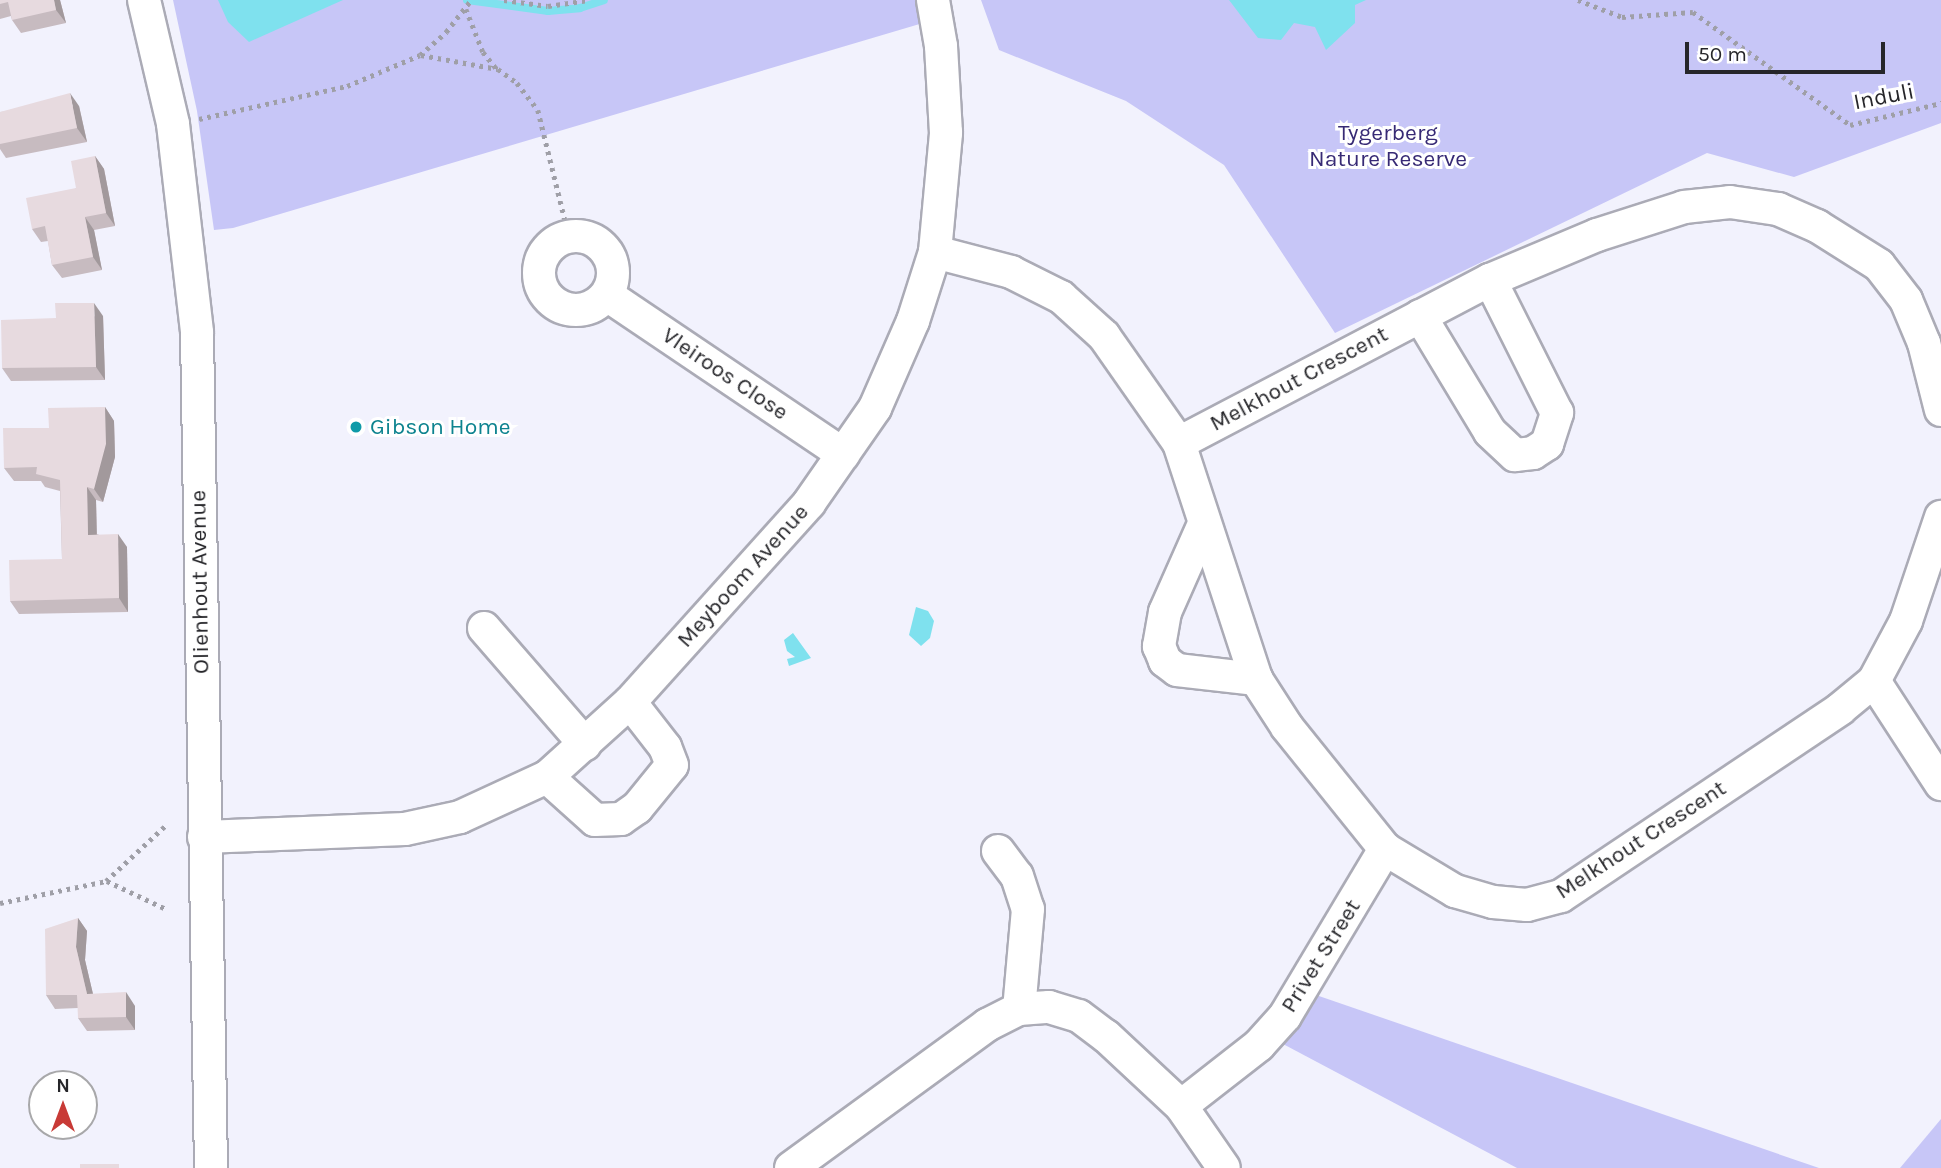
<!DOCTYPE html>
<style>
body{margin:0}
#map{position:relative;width:1941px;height:1168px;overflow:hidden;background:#f2f2fd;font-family:Karla,sans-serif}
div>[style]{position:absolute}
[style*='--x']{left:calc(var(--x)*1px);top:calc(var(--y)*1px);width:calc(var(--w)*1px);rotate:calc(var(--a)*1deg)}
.green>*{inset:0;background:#c7c6f7}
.water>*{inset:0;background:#7fe1ee}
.stream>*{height:8px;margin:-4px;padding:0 4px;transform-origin:4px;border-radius:4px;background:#7fe1ee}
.path>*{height:4.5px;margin-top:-2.25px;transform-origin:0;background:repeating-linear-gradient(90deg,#9f9fa7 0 3.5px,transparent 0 8.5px)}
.roads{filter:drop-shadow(2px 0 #ababb6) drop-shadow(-2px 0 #ababb6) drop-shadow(0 2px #ababb6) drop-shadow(0 -2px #ababb6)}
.minor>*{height:32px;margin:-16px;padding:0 16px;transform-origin:16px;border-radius:16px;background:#fff}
.minor>.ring{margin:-16px;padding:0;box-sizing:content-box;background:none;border:32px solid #fff;border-radius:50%}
.wall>*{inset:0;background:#c7bbc0}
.shaded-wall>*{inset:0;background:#a2999c}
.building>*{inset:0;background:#e7dadf;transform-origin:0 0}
.dots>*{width:19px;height:19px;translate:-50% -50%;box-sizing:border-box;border:4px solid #fff;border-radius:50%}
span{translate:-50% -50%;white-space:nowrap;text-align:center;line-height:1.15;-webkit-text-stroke:6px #fff;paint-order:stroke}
.street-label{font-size:23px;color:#26262a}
.park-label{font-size:23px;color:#372a75}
.culture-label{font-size:23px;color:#0d838f}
.left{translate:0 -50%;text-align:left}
.north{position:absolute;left:28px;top:1070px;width:70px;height:70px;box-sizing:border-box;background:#fff;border:2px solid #a8a8aa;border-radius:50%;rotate:0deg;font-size:19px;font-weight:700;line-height:28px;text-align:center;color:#26262a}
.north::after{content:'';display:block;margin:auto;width:24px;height:32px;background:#c83a36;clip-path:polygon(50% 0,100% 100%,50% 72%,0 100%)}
.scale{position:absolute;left:1685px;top:42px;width:200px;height:32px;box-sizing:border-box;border:4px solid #26262a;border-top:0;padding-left:9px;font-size:21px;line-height:24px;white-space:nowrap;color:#26262a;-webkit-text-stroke:5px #fff;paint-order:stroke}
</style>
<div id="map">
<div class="green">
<div style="clip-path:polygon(173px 0,918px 0,923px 23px,233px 228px,214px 230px,197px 111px)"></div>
<div style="clip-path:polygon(981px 0,1941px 0,1941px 123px,1794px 177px,1707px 153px,1335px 333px,1224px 165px,1126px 101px,999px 50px)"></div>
<div style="clip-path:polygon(1316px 995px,1819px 1168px,1517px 1168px,1283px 1044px)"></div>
<div style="clip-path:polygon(1941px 1119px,1941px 1168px,1900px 1168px)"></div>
</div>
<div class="water">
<div style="clip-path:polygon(218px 0,343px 0,249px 42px,228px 22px)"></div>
<div style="clip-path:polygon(1229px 0,1366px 0,1355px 5px,1355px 23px,1326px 50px,1315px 27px,1294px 23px,1281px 40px,1258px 38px)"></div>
<div style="clip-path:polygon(916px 607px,928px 611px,934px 621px,930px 638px,921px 646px,909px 635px)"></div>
<div style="clip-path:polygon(793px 633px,811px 658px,789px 666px,787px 659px,795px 657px,787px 651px,784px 640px)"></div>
</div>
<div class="stream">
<div style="--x:467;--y:0;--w:82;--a:7.7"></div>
<div style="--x:548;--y:11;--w:32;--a:-5"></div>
<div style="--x:580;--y:8;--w:25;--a:-18"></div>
</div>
<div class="path">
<div style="--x:504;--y:0;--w:44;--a:7.8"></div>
<div style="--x:548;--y:6;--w:41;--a:-8.3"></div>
<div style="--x:1578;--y:0;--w:47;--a:21.1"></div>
<div style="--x:1622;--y:17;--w:71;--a:-4"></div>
<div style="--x:1693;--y:12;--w:193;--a:35.7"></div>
<div style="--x:1850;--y:125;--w:94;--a:-13.6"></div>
<div style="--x:466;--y:9;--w:46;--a:68.4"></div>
<div style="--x:483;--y:52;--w:22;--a:51"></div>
<div style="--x:421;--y:55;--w:78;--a:10.3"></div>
<div style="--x:498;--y:69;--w:24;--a:36"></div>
<div style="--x:517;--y:83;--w:34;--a:52"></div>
<div style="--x:538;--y:110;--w:130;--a:76.2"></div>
<div style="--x:199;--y:119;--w:152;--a:-12.6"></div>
<div style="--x:347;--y:86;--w:79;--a:-23"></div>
<div style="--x:420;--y:55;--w:35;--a:-41"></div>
<div style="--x:446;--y:32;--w:41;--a:-52"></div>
<div style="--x:107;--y:881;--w:65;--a:25.4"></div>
<div style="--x:0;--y:903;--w:108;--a:-11.7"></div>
<div style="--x:106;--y:881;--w:82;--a:-43"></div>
</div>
<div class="roads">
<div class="minor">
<div style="--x:144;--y:0;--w:127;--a:76.8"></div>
<div style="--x:173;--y:124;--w:210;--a:83.4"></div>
<div style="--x:197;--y:333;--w:835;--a:89.04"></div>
<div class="ring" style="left:539px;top:236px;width:42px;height:42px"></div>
<div style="--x:935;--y:252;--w:79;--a:14.7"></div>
<div style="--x:1011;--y:272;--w:56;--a:26.6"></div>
<div style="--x:1061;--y:297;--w:58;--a:42.2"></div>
<div style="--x:1104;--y:336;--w:131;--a:55"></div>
<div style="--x:1179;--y:443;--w:248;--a:71.9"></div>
<div style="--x:1256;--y:679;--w:57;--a:57.1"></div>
<div style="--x:1287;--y:727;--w:156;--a:51.2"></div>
<div style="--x:1385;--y:849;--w:82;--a:31"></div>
<div style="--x:1455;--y:891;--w:40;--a:16"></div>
<div style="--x:1493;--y:902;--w:34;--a:5"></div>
<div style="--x:1527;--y:905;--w:35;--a:-15"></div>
<div style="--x:1561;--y:896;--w:336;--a:-33.8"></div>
<div style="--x:1840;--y:709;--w:44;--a:-39.5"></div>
<div style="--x:1874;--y:681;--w:68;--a:-61.9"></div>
<div style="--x:1906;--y:621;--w:110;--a:-71.4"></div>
<div style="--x:607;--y:295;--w:285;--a:34"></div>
<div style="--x:1420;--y:316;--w:135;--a:58.9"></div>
<div style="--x:1490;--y:432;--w:34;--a:43"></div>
<div style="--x:1515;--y:455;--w:18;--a:-6"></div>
<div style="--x:1533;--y:453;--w:17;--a:-33"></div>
<div style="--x:1547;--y:444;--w:33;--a:-72"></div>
<div style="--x:1557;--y:413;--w:149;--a:-116.7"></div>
<div style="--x:1179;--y:443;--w:351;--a:-27.7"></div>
<div style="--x:1490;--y:280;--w:116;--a:-22.8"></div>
<div style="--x:1597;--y:235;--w:91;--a:-17.8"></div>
<div style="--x:1684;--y:207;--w:46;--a:-6.2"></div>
<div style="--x:1730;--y:202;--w:49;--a:8.3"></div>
<div style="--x:1778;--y:209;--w:43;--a:23.6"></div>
<div style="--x:1817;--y:226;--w:73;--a:32.2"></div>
<div style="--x:1879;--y:265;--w:44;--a:52.4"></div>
<div style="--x:1906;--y:300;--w:47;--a:67.3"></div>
<div style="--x:1924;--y:343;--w:69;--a:75.8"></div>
<div style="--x:1204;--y:524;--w:96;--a:113.9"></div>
<div style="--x:1165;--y:612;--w:35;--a:100"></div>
<div style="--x:1159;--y:646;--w:16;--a:68"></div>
<div style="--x:1165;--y:661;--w:15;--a:37"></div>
<div style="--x:1177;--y:670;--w:80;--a:6.5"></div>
<div style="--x:484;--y:628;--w:154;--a:49"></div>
<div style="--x:1874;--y:681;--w:123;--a:57"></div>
<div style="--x:547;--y:777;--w:64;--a:41.9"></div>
<div style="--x:595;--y:820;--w:26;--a:-2"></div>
<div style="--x:621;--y:819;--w:19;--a:-35"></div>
<div style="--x:637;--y:808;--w:55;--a:-50.9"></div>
<div style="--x:672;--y:765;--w:19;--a:-111"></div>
<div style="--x:665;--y:747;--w:57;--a:-127.9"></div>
<div style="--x:204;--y:837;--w:201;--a:-2.3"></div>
<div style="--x:405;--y:829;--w:56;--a:-12.3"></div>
<div style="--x:460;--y:817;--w:96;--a:-24.7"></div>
<div style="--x:547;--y:777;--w:112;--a:-42.1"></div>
<div style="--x:630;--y:702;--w:268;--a:-48"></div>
<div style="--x:809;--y:503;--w:116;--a:-55.2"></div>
<div style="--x:875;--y:408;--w:95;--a:-66.4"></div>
<div style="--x:913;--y:321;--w:72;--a:-72.3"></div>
<div style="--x:935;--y:252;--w:120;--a:-84.7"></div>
<div style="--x:946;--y:133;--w:87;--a:-93.3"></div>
<div style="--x:941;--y:46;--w:47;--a:-99.9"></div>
<div style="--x:998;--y:851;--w:31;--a:53"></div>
<div style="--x:1017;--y:876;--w:35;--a:72"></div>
<div style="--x:1028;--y:909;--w:100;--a:95.1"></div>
<div style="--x:1181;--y:1106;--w:99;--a:-38"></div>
<div style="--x:1259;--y:1045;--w:39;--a:-48"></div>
<div style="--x:1285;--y:1016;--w:195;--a:-59.1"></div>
<div style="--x:791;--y:1168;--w:243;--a:-36.1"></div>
<div style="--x:987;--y:1025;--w:36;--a:-27"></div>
<div style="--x:1019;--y:1009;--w:30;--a:-4"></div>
<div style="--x:1049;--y:1007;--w:31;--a:17"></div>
<div style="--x:1079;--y:1016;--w:34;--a:37"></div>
<div style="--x:1106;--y:1036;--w:103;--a:43"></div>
<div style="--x:1181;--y:1106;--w:75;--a:55.3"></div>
</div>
</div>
<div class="wall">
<div style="clip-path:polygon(0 0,60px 0,66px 23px,21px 33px,12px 20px,11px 16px,0 19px)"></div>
<div style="clip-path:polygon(79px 106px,87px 142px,6px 158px,0 149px,0 112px)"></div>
<div style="clip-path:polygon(95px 156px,104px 169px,115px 226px,94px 230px,102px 270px,62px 278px,52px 265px,48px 241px,41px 242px,32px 229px,76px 188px)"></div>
<div style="clip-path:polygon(103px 316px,105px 380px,11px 381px,2px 368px,56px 318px)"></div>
<div style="clip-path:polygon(105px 407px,114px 421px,115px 457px,103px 502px,96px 500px,97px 534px,127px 547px,128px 612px,19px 614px,10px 601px,62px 559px,60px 491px,45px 487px,41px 481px,14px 481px,4px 468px,49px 428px)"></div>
<div style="clip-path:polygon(78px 918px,87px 931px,85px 960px,93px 994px,135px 1006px,135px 1030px,87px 1031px,78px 1018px,78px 1008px,55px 1009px,46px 995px)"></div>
</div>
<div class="shaded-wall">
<div style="clip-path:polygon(54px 0,60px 0,66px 23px,56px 10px)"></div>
<div style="clip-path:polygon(70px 93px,79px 106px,87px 142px,77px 128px)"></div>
<div style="clip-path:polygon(95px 156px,104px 169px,115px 226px,106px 213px)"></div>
<div style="clip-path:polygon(85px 217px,94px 230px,102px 270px,93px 257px)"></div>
<div style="clip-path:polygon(94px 303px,103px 316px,105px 380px,96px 367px)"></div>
<div style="clip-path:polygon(105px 407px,114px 421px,115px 457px,103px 502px,94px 489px)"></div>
<div style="clip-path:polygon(87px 487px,96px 500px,97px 548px,88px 535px)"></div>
<div style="clip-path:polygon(118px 534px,127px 547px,128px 612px,119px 598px)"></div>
<div style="clip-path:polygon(78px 918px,87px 931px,85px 960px,96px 1007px,87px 994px,76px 947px)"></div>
<div style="clip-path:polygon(126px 992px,135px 1006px,135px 1030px,126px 1017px)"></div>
</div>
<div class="building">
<div style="clip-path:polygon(0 0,54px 0,56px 10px,12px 20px,8px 2px,0 4px)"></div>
<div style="clip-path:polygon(70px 93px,77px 128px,0 144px,0 112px)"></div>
<div style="clip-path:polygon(95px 156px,106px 213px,85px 217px,93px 257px,52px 265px,45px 226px,32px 229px,26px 198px,76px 188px,71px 161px)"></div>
<div style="clip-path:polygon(55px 303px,94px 303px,96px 367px,2px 368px,1px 320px,56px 318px)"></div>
<div style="clip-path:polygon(105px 407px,106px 444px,94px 489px,87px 487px,88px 535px,118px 534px,119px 598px,10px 601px,9px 560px,62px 559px,60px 480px,36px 474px,37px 467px,4px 468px,3px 428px,49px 428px,48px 408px)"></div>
<div style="clip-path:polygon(78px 918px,76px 947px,87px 994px,126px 992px,126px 1017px,78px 1018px,77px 995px,46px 995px,45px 929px)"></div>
<div style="left:80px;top:1164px;width:39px;height:4px"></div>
</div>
<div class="dots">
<div style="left:356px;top:427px;background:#0f9aa8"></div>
</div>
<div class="street-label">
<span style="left:1884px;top:97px;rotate:-11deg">Induli</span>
<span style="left:725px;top:374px;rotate:34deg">Vleiroos Close</span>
<span style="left:1299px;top:379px;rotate:-28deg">Melkhout Crescent</span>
<span style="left:743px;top:576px;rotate:-48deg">Meyboom Avenue</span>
<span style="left:200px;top:582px;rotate:-91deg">Olienhout Avenue</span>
<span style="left:1641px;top:840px;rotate:-33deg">Melkhout Crescent</span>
<span style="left:1321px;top:956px;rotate:-58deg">Privet Street</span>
</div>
<div class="park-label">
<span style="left:1388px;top:146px">Tygerberg<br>Nature Reserve</span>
</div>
<div class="culture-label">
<span class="left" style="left:370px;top:427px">Gibson Home</span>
</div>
<div class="north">N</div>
<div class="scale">50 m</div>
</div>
